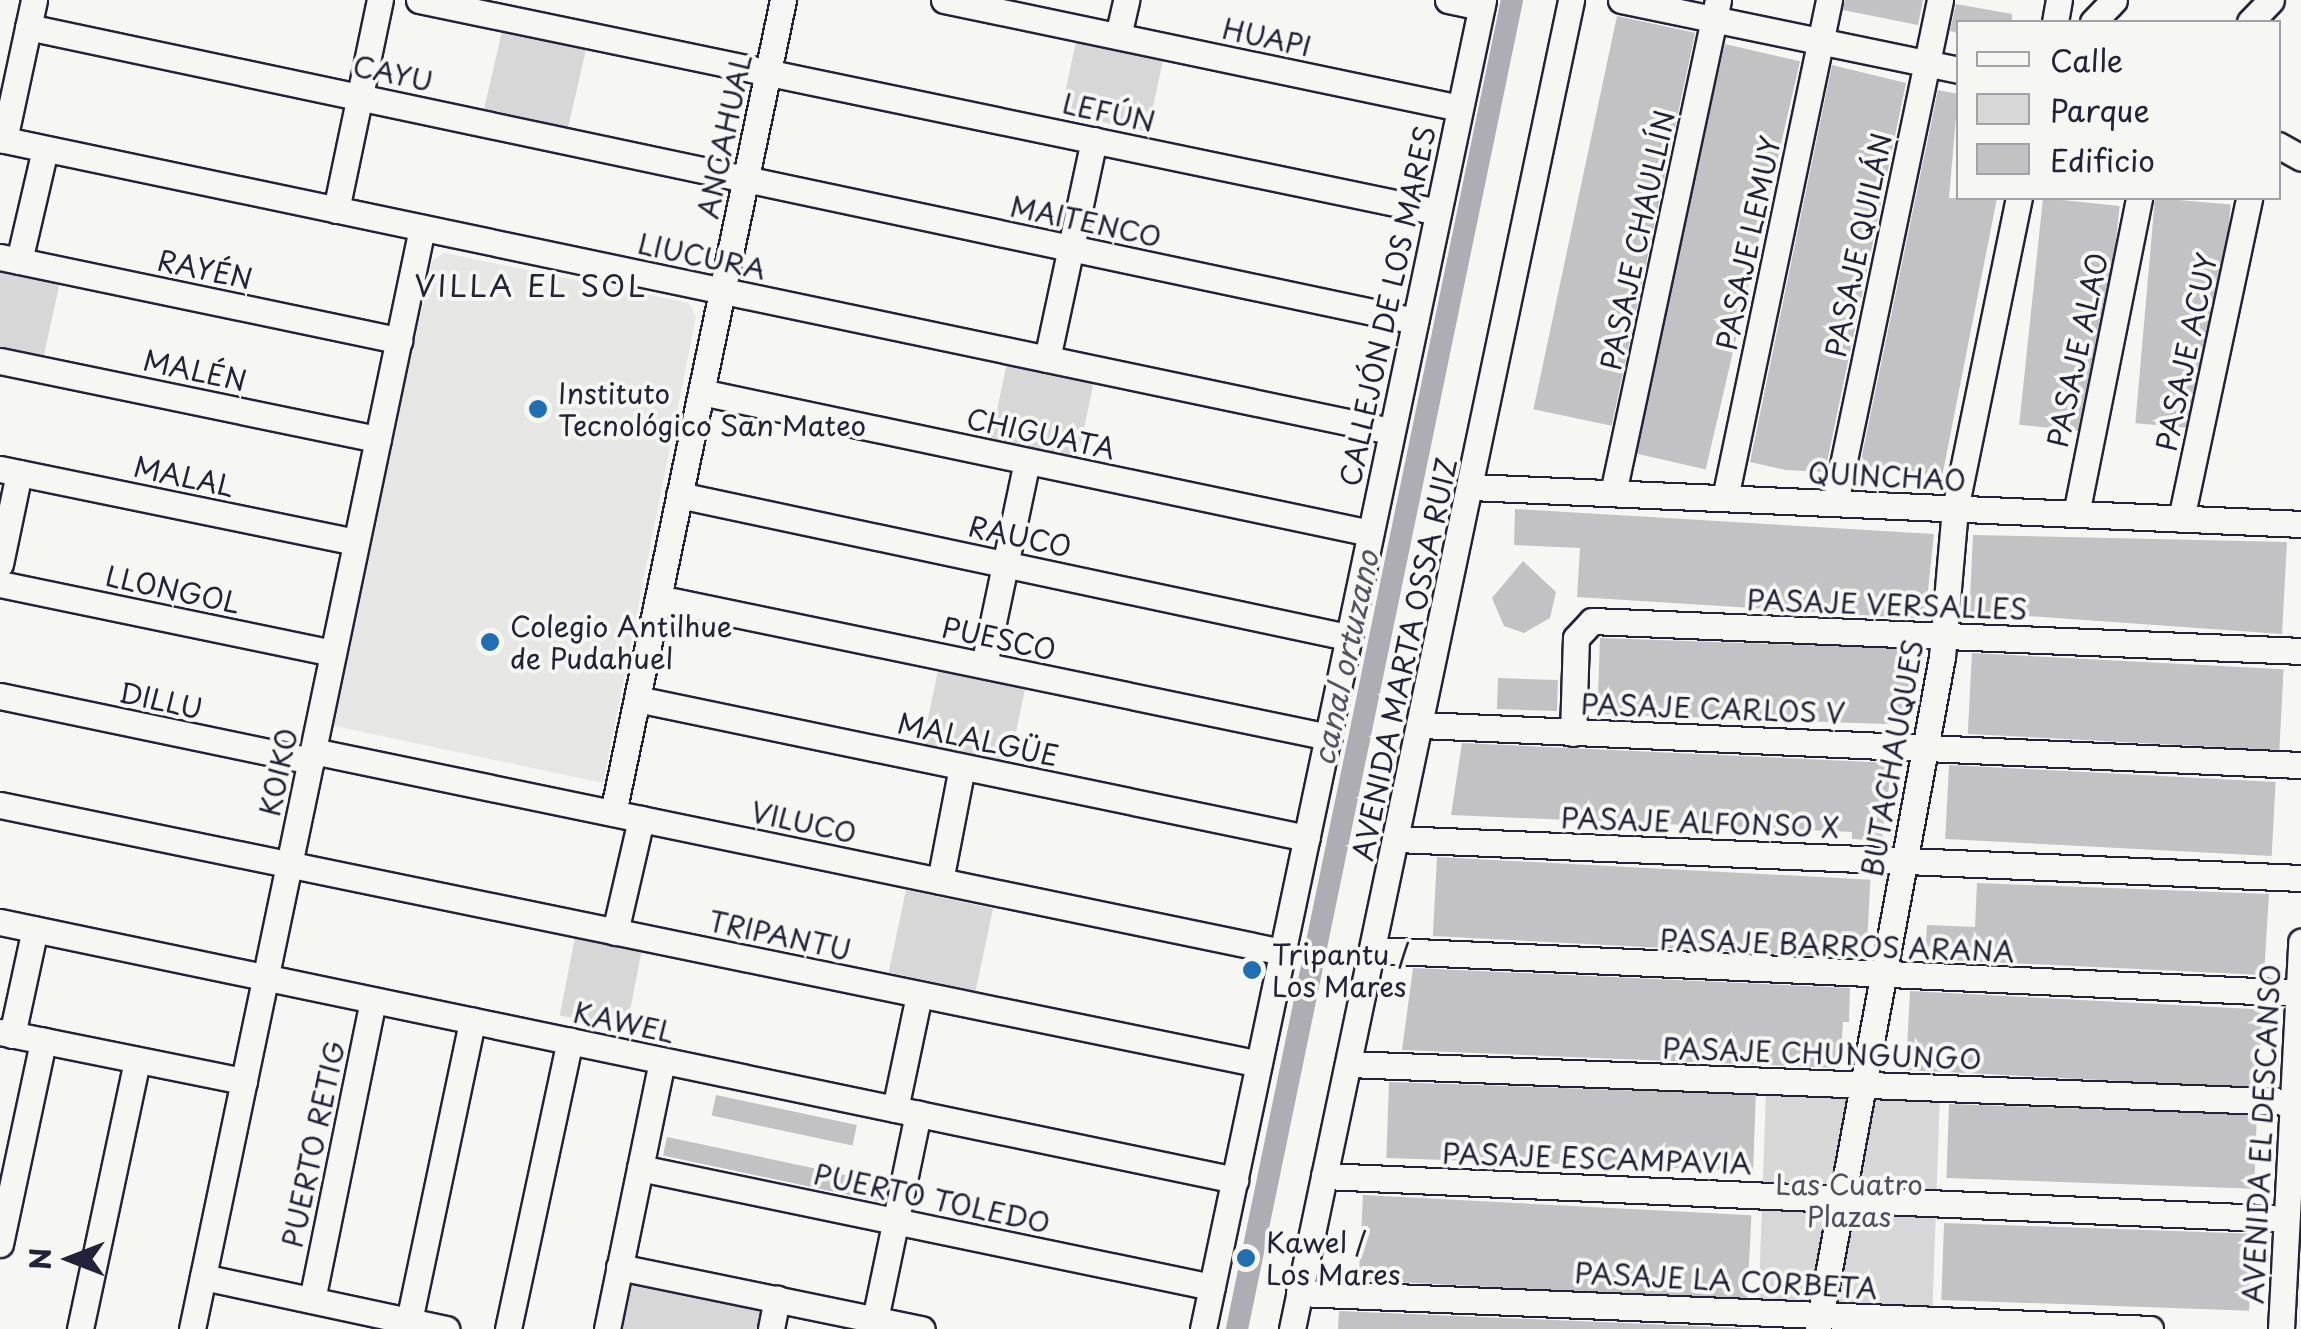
<!DOCTYPE html>
<meta charset="utf-8">
<style>
body{margin:0}
#map{position:relative;width:2301px;height:1329px;overflow:hidden;background:#f6f6f2;font-family:"Playpen Sans",sans-serif}
div>[style]{position:absolute}
[style*='--x']{left:calc(var(--x)*1px);top:calc(var(--y)*1px);width:calc(var(--w)*1px);rotate:calc(var(--a)*1deg)}
.built>*{inset:0;background:#e6e6e4}
.green>*{inset:0;background:#d7d7d7;transform-origin:0 0}
.canal>*{height:22px;margin:-11px;padding:0 11px;transform-origin:11px;border-radius:11px;background:#adadb3}
.building>*{inset:0;background:#c2c2c4;transform-origin:0 0}
.roads{filter:drop-shadow(2px 0 #22223b) drop-shadow(-2px 0 #22223b) drop-shadow(0 2px #22223b) drop-shadow(0 -2px #22223b)}
.minor>*{height:25px;margin:-12.5px;padding:0 12.5px;transform-origin:12.5px;border-radius:12.5px;background:#f6f6f2}
.dots>*{width:28px;height:28px;translate:-50% -50%;box-sizing:border-box;border:5px solid #f6f6f2;border-radius:50%}
span{translate:-50% -50%;white-space:nowrap;text-align:center;line-height:1.15;-webkit-text-stroke:8px #f6f6f2;paint-order:stroke}
.street-label{font-size:28px;color:#22223b}
.poi-label{font-size:28px;color:#22223b}
.left{translate:0 -50%;text-align:left}
.park-label{font-size:28px;color:#4f4f62}
.neighbourhood-label{font-size:30px;color:#22223b;letter-spacing:2.5px}
.water-label{font-size:30px;color:#535365;font-style:italic}
.legend{position:absolute;left:1956px;top:20px;width:325px;height:180px;box-sizing:border-box;background:#f6f6f2;border:2px solid #a1a1a9;margin:0;padding:12px 18px;list-style:none;font-size:30px;color:#22223b}
.legend li{display:flex;align-items:center;gap:20px;height:50px}
.legend b{width:50px;border:2px solid #a1a1a9}
.north{position:absolute;left:20px;top:1209px;width:100px;height:100px;-webkit-text-stroke:8px #f6f6f2;paint-order:stroke;rotate:270deg;font-size:28px;font-weight:700;line-height:40px;text-align:center;color:#22223b}
.north::after{content:'';display:block;margin:auto;width:35px;height:45px;background:#22223b;clip-path:polygon(50% 0,100% 100%,50% 72%,0 100%)}
</style>
<div id="map">
<div class="built">
<div style="clip-path:polygon(444px 253px,689px 303px,696px 317px,603px 783px,330px 725px,432px 261px)"></div>
</div>
<div class="green">
<div style="left:503px;top:27px;width:86px;height:88px;rotate:13deg"></div>
<div style="left:1078px;top:32px;width:89px;height:83px;rotate:12deg"></div>
<div style="clip-path:polygon(0 263px,61px 277px,43px 359px,0 350px)"></div>
<div style="left:1008px;top:358px;width:89px;height:84px;rotate:12deg"></div>
<div style="left:939px;top:666px;width:89px;height:83px;rotate:12deg"></div>
<div style="left:906px;top:890px;width:89px;height:84px;rotate:12deg"></div>
<div style="left:576px;top:932px;width:68px;height:85px;rotate:11deg"></div>
<div style="left:1766px;top:1090px;width:174px;height:214px;rotate:2deg"></div>
<div style="clip-path:polygon(629px 1278px,763px 1307px,759px 1329px,618px 1329px)"></div>
</div>
<div class="canal">
<div style="--x:1237;--y:1329;--w:1357;--a:-78.31"></div>
</div>
<div class="building">
<div style="clip-path:polygon(1845px 0,1923px 0,1918px 25px,1843px 10px)"></div>
<div style="clip-path:polygon(1956px 4px,2012px 14px,2012px 22px,1958px 22px,1958px 33px,1950px 31px)"></div>
<div style="left:1617px;top:16px;width:80px;height:402px;rotate:12deg"></div>
<div style="left:1725px;top:44px;width:77px;height:419px;rotate:13deg"></div>
<div style="clip-path:polygon(1832px 65px,1906px 83px,1825px 472px,1786px 470px,1750px 462px)"></div>
<div style="clip-path:polygon(1938px 90px,1958px 94px,1949px 198px,1997px 198px,1942px 477px,1860px 465px)"></div>
<div style="left:2043px;top:198px;width:77px;height:228px;rotate:6deg"></div>
<div style="left:2155px;top:198px;width:76px;height:226px;rotate:5deg"></div>
<div style="clip-path:polygon(1515px 509px,1934px 534px,1925px 619px,1577px 597px,1580px 548px,1514px 545px)"></div>
<div style="clip-path:polygon(1973px 535px,2287px 542px,2282px 634px,2000px 614px,2000px 622px,1969px 619px)"></div>
<div style="clip-path:polygon(1523px 561px,1556px 592px,1550px 618px,1524px 633px,1504px 626px,1492px 598px)"></div>
<div style="left:1600px;top:638px;width:311px;height:76px;rotate:2deg"></div>
<div style="left:1972px;top:653px;width:312px;height:81px;rotate:3deg"></div>
<div style="left:1498px;top:678px;width:60px;height:31px;rotate:2deg"></div>
<div style="clip-path:polygon(1462px 743px,1892px 763px,1882px 841px,1852px 839px,1852px 832px,1451px 815px)"></div>
<div style="left:1949px;top:765px;width:327px;height:74px;rotate:3deg"></div>
<div style="left:1437px;top:857px;width:434px;height:79px;rotate:3deg"></div>
<div style="clip-path:polygon(1977px 883px,2269px 894px,2264px 975px,1925px 959px,1927px 925px,1975px 927px)"></div>
<div style="clip-path:polygon(1413px 968px,1850px 988px,1849px 1022px,1843px 1022px,1840px 1068px,1402px 1050px)"></div>
<div style="left:1910px;top:991px;width:353px;height:79px;rotate:3deg"></div>
<div style="left:1389px;top:1082px;width:367px;height:76px;rotate:2deg"></div>
<div style="left:716px;top:1095px;width:144px;height:21px;rotate:12deg"></div>
<div style="left:1949px;top:1104px;width:308px;height:74px;rotate:2deg"></div>
<div style="left:667px;top:1137px;width:221px;height:19px;rotate:12deg"></div>
<div style="left:1363px;top:1195px;width:389px;height:85px;rotate:3deg"></div>
<div style="left:1944px;top:1223px;width:308px;height:77px;rotate:2deg"></div>
<div style="clip-path:polygon(1339px 1311px,1742px 1328px,1742px 1329px,1338px 1329px)"></div>
</div>
<div class="roads">
<div class="minor">
<div style="--x:419;--y:0;--w:1041;--a:11.75"></div>
<div style="--x:944;--y:0;--w:527;--a:11.82"></div>
<div style="--x:1448;--y:0;--w:34;--a:12"></div>
<div style="--x:1621;--y:0;--w:344;--a:11.7"></div>
<div style="--x:2055;--y:22;--w:22;--a:-80"></div>
<div style="--x:2093;--y:22;--w:30;--a:-46"></div>
<div style="--x:2250;--y:22;--w:30;--a:-46"></div>
<div style="--x:28;--y:27;--w:1418;--a:11.97"></div>
<div style="--x:1118;--y:36;--w:37;--a:-77"></div>
<div style="--x:0;--y:139;--w:1421;--a:11.86"></div>
<div style="--x:4;--y:140;--w:143;--a:-77.9"></div>
<div style="--x:2278;--y:145;--w:26;--a:29"></div>
<div style="--x:336;--y:210;--w:215;--a:-78.2"></div>
<div style="--x:0;--y:257;--w:408;--a:11.8"></div>
<div style="--x:19;--y:261;--w:115;--a:-76.9"></div>
<div style="--x:1047;--y:359;--w:224;--a:-77.9"></div>
<div style="--x:0;--y:361;--w:386;--a:11.7"></div>
<div style="--x:701;--y:392;--w:684;--a:11.9"></div>
<div style="--x:0;--y:469;--w:363;--a:11.6"></div>
<div style="--x:1471;--y:487;--w:831;--a:2.55"></div>
<div style="--x:1613;--y:493;--w:504;--a:-77.98"></div>
<div style="--x:679;--y:495;--w:683;--a:12"></div>
<div style="--x:1725;--y:498;--w:509;--a:-78.2"></div>
<div style="--x:1835;--y:503;--w:514;--a:-78.21"></div>
<div style="--x:2076;--y:514;--w:322;--a:-78.7"></div>
<div style="--x:2181;--y:519;--w:328;--a:-78"></div>
<div style="--x:0;--y:564;--w:93;--a:-78.2"></div>
<div style="--x:0;--y:584;--w:340;--a:11.7"></div>
<div style="--x:658;--y:598;--w:685;--a:11.7"></div>
<div style="--x:984;--y:665;--w:208;--a:-78.1"></div>
<div style="--x:0;--y:696;--w:318;--a:11.8"></div>
<div style="--x:637;--y:699;--w:684;--a:11.72"></div>
<div style="--x:1422;--y:725;--w:880;--a:2.61"></div>
<div style="--x:1573;--y:733;--w:95;--a:-88.2"></div>
<div style="--x:1576;--y:638;--w:23;--a:-47"></div>
<div style="--x:1592;--y:621;--w:710;--a:2.42"></div>
<div style="--x:313;--y:751;--w:991;--a:11.71"></div>
<div style="--x:0;--y:805;--w:1285;--a:11.62"></div>
<div style="--x:613;--y:813;--w:831;--a:-78.19"></div>
<div style="--x:1397;--y:839;--w:905;--a:2.47"></div>
<div style="--x:940;--y:881;--w:116;--a:-79.1"></div>
<div style="--x:0;--y:922;--w:1262;--a:11.8"></div>
<div style="--x:615;--y:932;--w:116;--a:-77"></div>
<div style="--x:1373;--y:950;--w:926;--a:2.66"></div>
<div style="--x:0;--y:1032;--w:249;--a:11.4"></div>
<div style="--x:12;--y:1035;--w:108;--a:-77.8"></div>
<div style="--x:1349;--y:1064;--w:945;--a:2.31"></div>
<div style="--x:895;--y:1109;--w:116;--a:-78.1"></div>
<div style="--x:640;--y:1168;--w:584;--a:11.75"></div>
<div style="--x:1324;--y:1176;--w:963;--a:2.56"></div>
<div style="--x:0;--y:1244;--w:208;--a:-78"></div>
<div style="--x:619;--y:1267;--w:309;--a:11.6"></div>
<div style="--x:203;--y:1277;--w:249;--a:12.1"></div>
<div style="--x:1299;--y:1293;--w:852;--a:2.42"></div>
<div style="--x:312;--y:1300;--w:306;--a:-78.5"></div>
<div style="--x:409;--y:1321;--w:307;--a:-78.1"></div>
<div style="--x:80;--y:1329;--w:275;--a:-78"></div>
<div style="--x:192;--y:1329;--w:1125;--a:-78.2"></div>
<div style="--x:508;--y:1329;--w:295;--a:-77.9"></div>
<div style="--x:607;--y:1329;--w:274;--a:-78.4"></div>
<div style="--x:771;--y:1329;--w:31;--a:-79"></div>
<div style="--x:873;--y:1329;--w:220;--a:-78.2"></div>
<div style="--x:1203;--y:1329;--w:1358;--a:-78.1"></div>
<div style="--x:1292;--y:1329;--w:1358;--a:-78.14"></div>
<div style="--x:1818;--y:1329;--w:683;--a:-79.55"></div>
<div style="--x:1942;--y:657;--w:149;--a:-85"></div>
<div style="--x:1955;--y:509;--w:318;--a:-78.4"></div>
<div style="--x:2281;--y:1329;--w:388;--a:-87"></div>
</div>
</div>
<div class="dots">
<div style="left:538px;top:409px;background:#1f6fb2"></div>
<div style="left:490px;top:642px;background:#1f6fb2"></div>
<div style="left:1252px;top:970px;background:#1f6fb2"></div>
<div style="left:1246px;top:1258px;background:#1f6fb2"></div>
</div>
<div class="street-label">
<span style="left:1267px;top:37px;rotate:12deg">HUAPI</span>
<span style="left:393px;top:73px;rotate:12deg">CAYU</span>
<span style="left:1109px;top:112px;rotate:12deg">LEFÚN</span>
<span style="left:724px;top:136px;rotate:-78deg">ANCAHUAL</span>
<span style="left:1086px;top:221px;rotate:12deg">MAITENCO</span>
<span style="left:1637px;top:240px;rotate:-78deg">PASAJE CHAULLÍN</span>
<span style="left:1748px;top:243px;rotate:-78deg">PASAJE LEMUY</span>
<span style="left:1858px;top:245px;rotate:-78deg">PASAJE QUILÁN</span>
<span style="left:702px;top:256px;rotate:12deg">LIUCURA</span>
<span style="left:205px;top:269px;rotate:12deg">RAYÉN</span>
<span style="left:1387px;top:306px;rotate:-78deg">CALLEJÓN DE LOS MARES</span>
<span style="left:2077px;top:350px;rotate:-78deg">PASAJE ALAO</span>
<span style="left:2186px;top:352px;rotate:-78deg">PASAJE ACUY</span>
<span style="left:195px;top:370px;rotate:12deg">MALÉN</span>
<span style="left:1041px;top:433px;rotate:12deg">CHIGUATA</span>
<span style="left:184px;top:476px;rotate:12deg">MALAL</span>
<span style="left:1887px;top:476px;rotate:3deg">QUINCHAO</span>
<span style="left:1020px;top:536px;rotate:12deg">RAUCO</span>
<span style="left:173px;top:589px;rotate:12deg">LLONGOL</span>
<span style="left:1887px;top:604px;rotate:2deg">PASAJE VERSALLES</span>
<span style="left:999px;top:638px;rotate:12deg">PUESCO</span>
<span style="left:1404px;top:659px;rotate:-78deg">AVENIDA MARTA OSSA RUIZ</span>
<span style="left:161px;top:700px;rotate:12deg">DILLU</span>
<span style="left:1713px;top:708px;rotate:2deg">PASAJE CARLOS V</span>
<span style="left:978px;top:739px;rotate:12deg">MALALGÜE</span>
<span style="left:1892px;top:758px;rotate:-80deg">BUTACHAUQUES</span>
<span style="left:278px;top:772px;rotate:-78deg">KOIKO</span>
<span style="left:804px;top:822px;rotate:12deg">VILUCO</span>
<span style="left:1700px;top:822px;rotate:2deg">PASAJE ALFONSO X</span>
<span style="left:780px;top:935px;rotate:12deg">TRIPANTU</span>
<span style="left:1837px;top:945px;rotate:2deg">PASAJE BARROS ARANA</span>
<span style="left:624px;top:1022px;rotate:12deg">KAWEL</span>
<span style="left:1822px;top:1053px;rotate:2deg">PASAJE CHUNGUNGO</span>
<span style="left:2261px;top:1134px;rotate:-87deg">AVENIDA EL DESCANSO</span>
<span style="left:313px;top:1144px;rotate:-78deg">PUERTO RETIG</span>
<span style="left:1597px;top:1158px;rotate:2deg">PASAJE ESCAMPAVIA</span>
<span style="left:932px;top:1198px;rotate:12deg">PUERTO TOLEDO</span>
<span style="left:1726px;top:1280px;rotate:3deg">PASAJE LA CORBETA</span>
</div>
<div class="poi-label">
<span class="left" style="left:558px;top:409px">Instituto<br>Tecnológico San Mateo</span>
<span class="left" style="left:510px;top:642px">Colegio Antilhue<br>de Pudahuel</span>
<span class="left" style="left:1272px;top:970px">Tripantu /<br>Los Mares</span>
<span class="left" style="left:1266px;top:1258px">Kawel /<br>Los Mares</span>
</div>
<div class="park-label">
<span style="left:1849px;top:1200px">Las Cuatro<br>Plazas</span>
</div>
<div class="neighbourhood-label">
<span style="left:531px;top:285px">VILLA EL SOL</span>
</div>
<div class="water-label">
<span style="left:1345px;top:658px;rotate:-78deg">canal ortuzano</span>
</div>
<ul class="legend">
<li><b style="height:12px;background:#f6f6f2"></b>Calle</li>
<li><b style="height:28px;background:#d7d7d7"></b>Parque</li>
<li><b style="height:28px;background:#c2c2c4"></b>Edificio</li>
</ul>
<div class="north">N</div>
</div>
